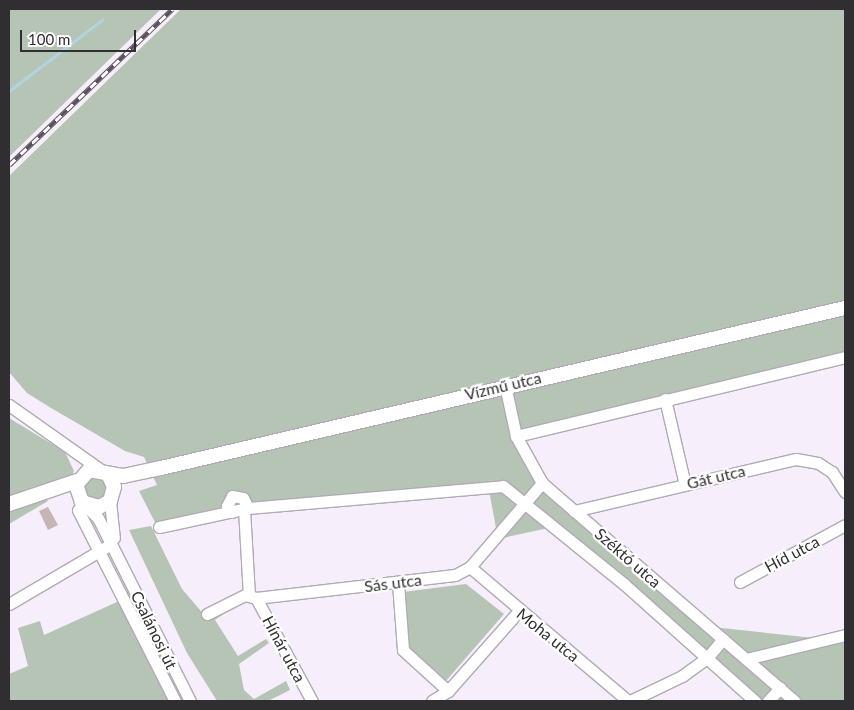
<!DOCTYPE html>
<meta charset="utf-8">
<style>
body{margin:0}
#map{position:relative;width:854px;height:710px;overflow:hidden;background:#f6eefa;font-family:Lato,sans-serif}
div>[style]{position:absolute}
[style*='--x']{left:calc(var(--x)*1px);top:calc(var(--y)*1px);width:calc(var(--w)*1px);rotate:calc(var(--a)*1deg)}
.green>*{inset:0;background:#b5c4b5}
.stream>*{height:2.5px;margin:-1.25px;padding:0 1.25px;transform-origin:1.25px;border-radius:1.25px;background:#b2d4e2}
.building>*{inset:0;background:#c5b6b5}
.roads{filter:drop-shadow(1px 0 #b1aab4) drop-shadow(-1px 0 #b1aab4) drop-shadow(0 1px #b1aab4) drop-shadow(0 -1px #b1aab4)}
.minor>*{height:11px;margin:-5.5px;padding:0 5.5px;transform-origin:5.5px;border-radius:5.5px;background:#fff}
.major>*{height:14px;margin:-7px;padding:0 7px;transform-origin:7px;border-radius:7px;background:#fff}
.rail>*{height:4.5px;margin-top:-2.25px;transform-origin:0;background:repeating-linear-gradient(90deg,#fff 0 8px,#565258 0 16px);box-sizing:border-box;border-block:1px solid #565258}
span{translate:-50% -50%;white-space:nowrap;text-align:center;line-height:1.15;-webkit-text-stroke:4.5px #fff;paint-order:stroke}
.street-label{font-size:16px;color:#312e32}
.frame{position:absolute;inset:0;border:10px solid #312e32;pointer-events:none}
.scale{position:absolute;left:20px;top:30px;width:116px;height:22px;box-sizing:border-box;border:2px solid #312e32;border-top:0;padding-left:6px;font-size:15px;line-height:18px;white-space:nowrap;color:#312e32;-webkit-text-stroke:4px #fff;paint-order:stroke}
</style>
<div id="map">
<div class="green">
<div style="clip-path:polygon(9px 9px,161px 9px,9px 157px)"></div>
<div style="clip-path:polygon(181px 9px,845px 9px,845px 352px,518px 431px,542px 480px,712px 627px,814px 638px,845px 633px,845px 701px,750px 701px,553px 527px,498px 539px,489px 490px,219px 517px,160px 532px,139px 491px,157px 485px,144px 457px,125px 451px,51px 408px,27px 393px,9px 372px,9px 176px)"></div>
<div style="clip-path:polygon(9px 418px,65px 452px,74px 471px,69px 481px,40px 492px,48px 501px,9px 524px)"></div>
<div style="clip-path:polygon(92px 473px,109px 483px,105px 499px,89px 502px,80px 484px)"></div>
<div style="clip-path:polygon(151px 526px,182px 589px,206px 617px,231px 604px,232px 608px,215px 620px,238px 656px,266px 639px,269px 643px,239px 664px,244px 690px,254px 699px,286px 681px,290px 690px,268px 701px,217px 701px,187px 653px,129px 530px)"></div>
<div style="clip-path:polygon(466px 584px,504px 614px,445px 682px,408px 648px,403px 592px)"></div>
<div style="clip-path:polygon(128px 597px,181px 701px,9px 701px,9px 674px,28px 666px,18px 628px,40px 621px,44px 635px)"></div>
</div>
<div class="stream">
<div style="--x:9;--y:91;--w:117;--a:-37.4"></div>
</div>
<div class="building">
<div style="clip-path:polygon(48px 507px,58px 525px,48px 530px,39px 511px)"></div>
</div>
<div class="roads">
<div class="minor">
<div style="--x:505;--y:385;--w:52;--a:77.8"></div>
<div style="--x:516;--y:436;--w:54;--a:61"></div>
<div style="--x:542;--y:483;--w:334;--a:40.8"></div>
<div style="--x:665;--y:399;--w:88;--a:76.9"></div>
<div style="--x:9;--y:405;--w:113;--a:35.2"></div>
<div style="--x:516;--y:436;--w:338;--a:-13.5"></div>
<div style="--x:110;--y:501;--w:37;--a:84"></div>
<div style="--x:86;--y:506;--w:17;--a:45"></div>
<div style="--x:98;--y:518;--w:205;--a:63.3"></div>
<div style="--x:244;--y:509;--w:87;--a:86.7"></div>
<div style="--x:78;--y:510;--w:214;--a:63.1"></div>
<div style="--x:574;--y:511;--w:228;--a:-13.2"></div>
<div style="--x:796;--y:459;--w:22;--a:10"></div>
<div style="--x:818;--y:463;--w:17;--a:33"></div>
<div style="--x:832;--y:472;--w:24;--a:57"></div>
<div style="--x:232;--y:512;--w:8;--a:-130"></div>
<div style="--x:227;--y:506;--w:11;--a:-63"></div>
<div style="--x:232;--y:496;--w:11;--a:10"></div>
<div style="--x:243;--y:498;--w:11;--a:63"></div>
<div style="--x:159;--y:527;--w:91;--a:-12.1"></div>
<div style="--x:248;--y:508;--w:256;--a:-4.9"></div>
<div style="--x:503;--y:486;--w:156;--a:39"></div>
<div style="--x:624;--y:584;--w:176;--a:41.8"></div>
<div style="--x:470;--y:567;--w:207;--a:40.3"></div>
<div style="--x:740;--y:582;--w:119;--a:-28.5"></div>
<div style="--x:398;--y:583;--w:67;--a:85.7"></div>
<div style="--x:403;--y:650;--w:61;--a:42.3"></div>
<div style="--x:256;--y:598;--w:117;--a:61.5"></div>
<div style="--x:9;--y:604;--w:113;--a:-30.4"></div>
<div style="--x:207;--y:614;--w:42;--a:-26.6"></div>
<div style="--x:245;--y:595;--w:11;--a:15"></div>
<div style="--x:256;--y:598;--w:200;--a:-6.6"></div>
<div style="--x:455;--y:575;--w:17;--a:-28"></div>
<div style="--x:470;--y:567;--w:111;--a:-49.4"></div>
<div style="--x:746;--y:659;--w:102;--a:-13.6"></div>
<div style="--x:432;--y:701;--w:19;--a:-32"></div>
<div style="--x:448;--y:691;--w:106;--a:-48.5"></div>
<div style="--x:630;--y:701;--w:58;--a:-25.7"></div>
<div style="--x:682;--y:676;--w:31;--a:-36"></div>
<div style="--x:707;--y:658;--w:25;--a:-50"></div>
<div style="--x:768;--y:701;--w:18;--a:-47"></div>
</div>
<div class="major">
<div style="--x:108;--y:474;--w:14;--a:65"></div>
<div style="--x:114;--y:487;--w:15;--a:106"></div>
<div style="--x:110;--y:501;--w:13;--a:151"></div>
<div style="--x:99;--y:507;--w:18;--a:-164"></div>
<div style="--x:82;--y:502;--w:18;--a:-109"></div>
<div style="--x:76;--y:485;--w:20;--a:-49"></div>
<div style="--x:89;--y:470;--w:35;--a:10"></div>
<div style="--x:123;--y:476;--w:39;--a:-12"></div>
<div style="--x:161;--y:468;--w:702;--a:-13.17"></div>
<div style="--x:9;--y:504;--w:72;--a:-18.7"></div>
</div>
</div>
<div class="rail">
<div style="--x:9;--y:165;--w:226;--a:-43.7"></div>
</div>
<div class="street-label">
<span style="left:503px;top:386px;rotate:-13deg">Vízmű utca</span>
<span style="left:716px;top:477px;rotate:-13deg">Gát utca</span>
<span style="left:792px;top:554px;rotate:-28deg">Híd utca</span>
<span style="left:628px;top:558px;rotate:41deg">Széktó utca</span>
<span style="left:393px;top:583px;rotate:-7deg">Sás utca</span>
<span style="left:154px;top:630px;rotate:64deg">Csalánosi út</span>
<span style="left:548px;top:635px;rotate:39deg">Moha utca</span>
<span style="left:284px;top:649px;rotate:62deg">Hínár utca</span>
</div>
<div class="frame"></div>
<div class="scale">100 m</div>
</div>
